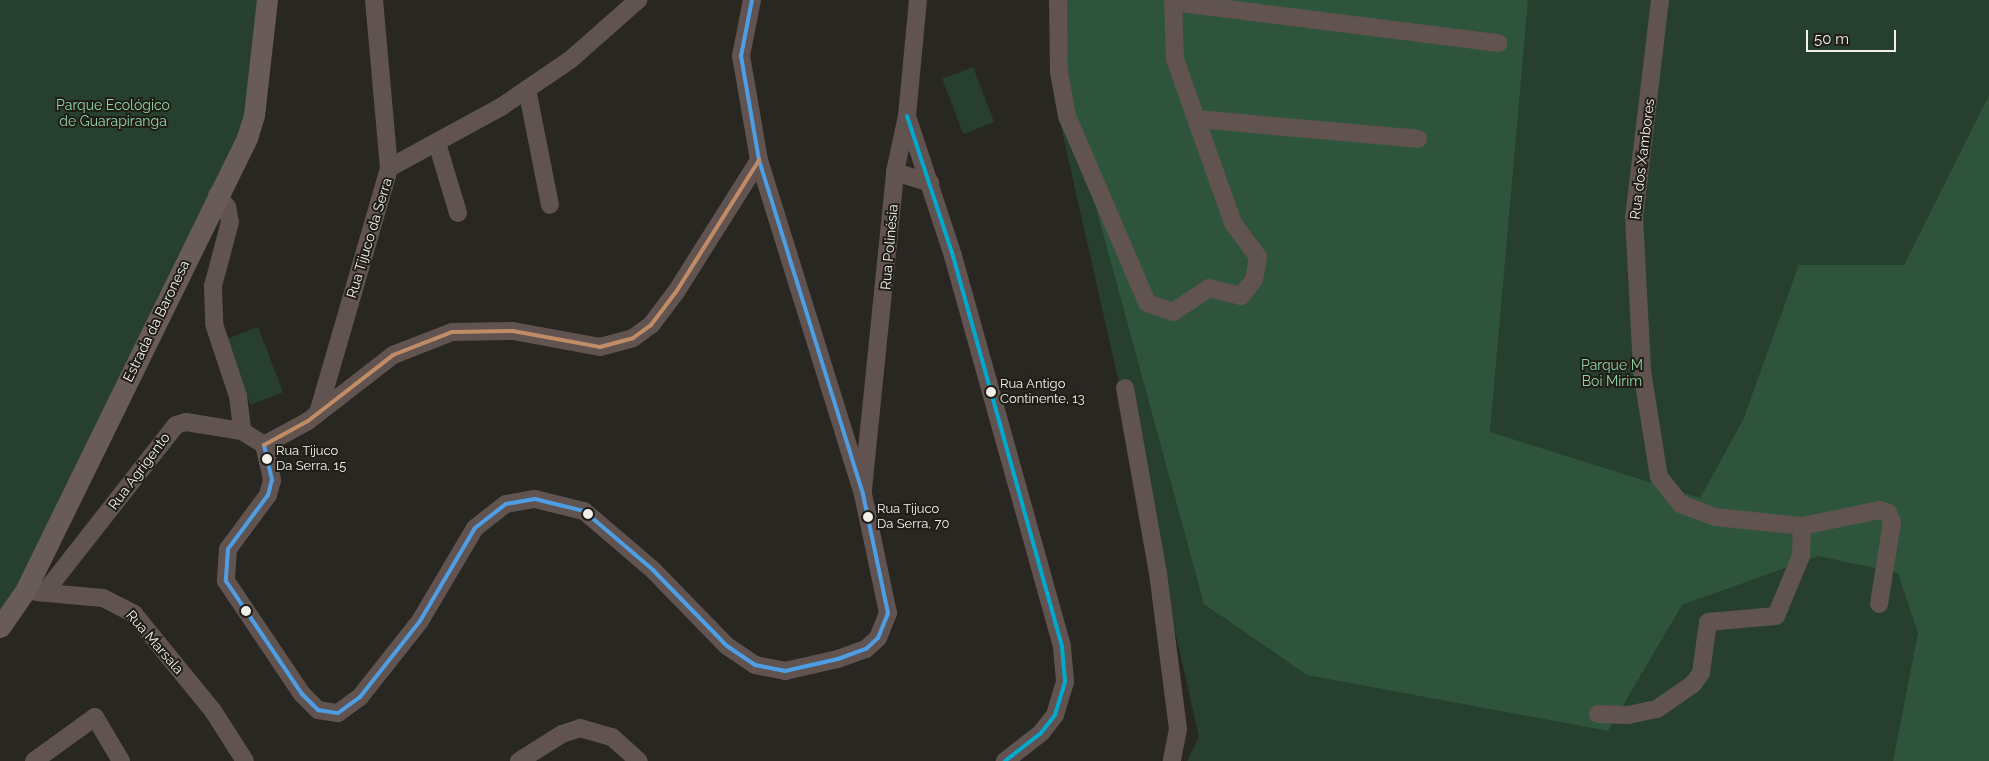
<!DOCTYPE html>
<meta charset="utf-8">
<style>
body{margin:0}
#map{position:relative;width:1989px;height:761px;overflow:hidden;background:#282722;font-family:Raleway,sans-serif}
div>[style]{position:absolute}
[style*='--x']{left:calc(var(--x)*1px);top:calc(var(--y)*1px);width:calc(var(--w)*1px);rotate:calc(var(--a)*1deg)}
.green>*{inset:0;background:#263f2e;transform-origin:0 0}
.forest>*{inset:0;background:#2e543b}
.minor>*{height:18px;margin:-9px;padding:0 9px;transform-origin:9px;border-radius:9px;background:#605350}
.major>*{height:21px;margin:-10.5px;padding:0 10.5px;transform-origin:10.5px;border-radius:10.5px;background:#695b57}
.bus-1>*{height:4px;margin:-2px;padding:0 2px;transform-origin:2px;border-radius:2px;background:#4d9ee5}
.bus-2>*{height:4px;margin:-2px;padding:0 2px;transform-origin:2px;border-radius:2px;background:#00a9ce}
.bus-3>*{height:4px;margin:-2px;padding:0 2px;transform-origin:2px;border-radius:2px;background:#c18c65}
.dots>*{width:14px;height:14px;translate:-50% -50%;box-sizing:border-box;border:2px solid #201e17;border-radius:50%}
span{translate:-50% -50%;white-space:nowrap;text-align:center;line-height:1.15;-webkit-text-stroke:4px #201e17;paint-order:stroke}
.bus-label{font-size:13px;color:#f1f0eb}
.left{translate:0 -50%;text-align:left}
.park-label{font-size:14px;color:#8fd6a7}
.street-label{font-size:14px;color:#f1f0eb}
.scale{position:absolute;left:1806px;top:30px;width:90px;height:22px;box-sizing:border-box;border:2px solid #f1f0eb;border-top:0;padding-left:6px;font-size:15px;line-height:18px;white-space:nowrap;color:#f1f0eb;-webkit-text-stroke:4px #201e17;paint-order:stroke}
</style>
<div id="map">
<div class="green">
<div style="clip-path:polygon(0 0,258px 0,242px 139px,34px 564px,0 612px)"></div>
<div style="clip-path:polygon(1053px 0,1989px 0,1989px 752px,1895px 751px,1893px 761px,1187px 761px,1199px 737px,1054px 96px)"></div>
<div style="left:973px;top:67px;width:59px;height:33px;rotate:69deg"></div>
<div style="left:258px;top:327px;width:70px;height:35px;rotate:69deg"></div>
</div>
<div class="forest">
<div style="clip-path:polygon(1066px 0,1528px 0,1490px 432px,1700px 498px,1743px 420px,1799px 265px,1904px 265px,1989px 95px,1989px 761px,1893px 761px,1918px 633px,1898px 573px,1818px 556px,1682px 605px,1608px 731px,1307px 675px,1204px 604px,1071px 116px,1064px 69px)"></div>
</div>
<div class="minor">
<div style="--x:1058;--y:0;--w:72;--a:89.2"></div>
<div style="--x:1059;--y:72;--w:45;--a:79.7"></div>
<div style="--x:1067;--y:116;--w:203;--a:66.8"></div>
<div style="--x:1147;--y:303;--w:28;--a:19"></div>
<div style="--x:1173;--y:312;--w:43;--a:-33.7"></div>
<div style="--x:1209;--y:288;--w:33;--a:14"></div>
<div style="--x:1241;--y:296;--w:21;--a:-51"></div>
<div style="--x:1254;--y:280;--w:23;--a:-80"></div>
<div style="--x:1258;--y:257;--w:42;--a:-126.3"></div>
<div style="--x:1233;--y:223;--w:174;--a:-109.5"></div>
<div style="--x:1175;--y:59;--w:59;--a:-91.9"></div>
<div style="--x:1660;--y:0;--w:219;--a:96.8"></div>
<div style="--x:1634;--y:217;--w:154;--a:87"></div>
<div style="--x:1642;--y:371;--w:107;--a:80.9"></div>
<div style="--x:1659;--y:477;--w:35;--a:51"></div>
<div style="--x:1681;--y:504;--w:36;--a:21"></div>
<div style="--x:1715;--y:517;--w:87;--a:5.9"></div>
<div style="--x:1802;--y:526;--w:80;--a:-11.6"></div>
<div style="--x:1880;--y:510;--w:9;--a:21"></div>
<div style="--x:1888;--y:513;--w:10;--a:66"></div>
<div style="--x:1892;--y:522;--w:83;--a:99"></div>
<div style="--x:1173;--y:2;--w:328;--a:7.2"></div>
<div style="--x:527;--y:89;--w:118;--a:78.8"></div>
<div style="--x:907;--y:116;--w:147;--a:71.8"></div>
<div style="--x:953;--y:256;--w:406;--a:74.4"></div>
<div style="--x:1062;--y:647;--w:35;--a:85"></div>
<div style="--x:1065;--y:682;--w:34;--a:107"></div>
<div style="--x:1055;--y:715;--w:23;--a:128"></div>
<div style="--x:1041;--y:733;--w:46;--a:142.1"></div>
<div style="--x:1196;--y:119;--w:223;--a:5.1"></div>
<div style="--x:437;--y:143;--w:73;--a:73.3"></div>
<div style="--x:389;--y:168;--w:128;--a:-28.6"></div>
<div style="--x:501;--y:107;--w:83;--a:-34.3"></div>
<div style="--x:570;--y:60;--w:91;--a:-41.4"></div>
<div style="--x:895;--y:172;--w:37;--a:17"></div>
<div style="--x:217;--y:195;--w:16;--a:50"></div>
<div style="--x:227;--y:207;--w:15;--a:79"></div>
<div style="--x:230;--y:222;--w:66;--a:104.9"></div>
<div style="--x:213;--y:286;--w:38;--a:88"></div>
<div style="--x:214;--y:324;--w:76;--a:71.6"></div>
<div style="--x:238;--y:396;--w:35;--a:83"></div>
<div style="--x:1125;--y:388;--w:188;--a:79.9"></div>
<div style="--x:1158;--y:573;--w:157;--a:82.7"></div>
<div style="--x:1178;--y:729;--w:33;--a:101"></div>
<div style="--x:318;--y:413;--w:255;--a:-73.8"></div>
<div style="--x:389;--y:168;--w:169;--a:-95.1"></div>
<div style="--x:264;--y:445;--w:36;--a:77"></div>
<div style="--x:272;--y:480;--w:16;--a:105"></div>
<div style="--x:268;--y:495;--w:67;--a:126.5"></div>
<div style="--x:228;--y:549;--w:32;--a:94"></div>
<div style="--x:226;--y:581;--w:136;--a:56.1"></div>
<div style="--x:302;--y:694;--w:23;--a:45"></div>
<div style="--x:318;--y:710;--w:20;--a:9"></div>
<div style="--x:338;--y:713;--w:27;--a:-36"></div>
<div style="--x:360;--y:697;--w:97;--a:-51.7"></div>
<div style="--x:420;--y:621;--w:108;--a:-59.4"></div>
<div style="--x:475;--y:528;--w:39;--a:-38"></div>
<div style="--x:506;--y:504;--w:29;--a:-10"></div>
<div style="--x:535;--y:499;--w:50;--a:13.8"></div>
<div style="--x:584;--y:511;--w:91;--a:40.5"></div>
<div style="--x:653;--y:570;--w:106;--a:45.8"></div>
<div style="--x:727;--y:646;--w:34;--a:34"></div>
<div style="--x:755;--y:665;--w:31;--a:11"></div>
<div style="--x:785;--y:671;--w:54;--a:-12.8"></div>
<div style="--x:838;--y:659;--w:30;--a:-20"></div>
<div style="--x:866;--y:649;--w:16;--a:-43"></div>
<div style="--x:878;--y:638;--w:27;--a:-68"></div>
<div style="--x:888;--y:613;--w:122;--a:-101.9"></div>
<div style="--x:863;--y:494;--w:350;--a:-107.3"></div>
<div style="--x:759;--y:160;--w:106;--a:-99.8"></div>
<div style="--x:741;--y:56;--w:57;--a:-78.9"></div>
<div style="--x:264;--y:445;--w:50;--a:-28.6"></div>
<div style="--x:308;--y:421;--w:108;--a:-37.8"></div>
<div style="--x:393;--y:355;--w:63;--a:-21.3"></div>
<div style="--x:452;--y:332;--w:61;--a:-0.9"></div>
<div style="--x:513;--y:331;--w:88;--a:10.4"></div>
<div style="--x:600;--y:347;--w:34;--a:-15"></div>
<div style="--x:633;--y:338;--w:22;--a:-36"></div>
<div style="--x:651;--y:325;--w:41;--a:-52.9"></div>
<div style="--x:676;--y:292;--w:156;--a:-57.8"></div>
<div style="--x:863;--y:489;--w:319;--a:-84.2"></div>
<div style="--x:895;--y:172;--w:57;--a:-77.9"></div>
<div style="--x:907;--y:116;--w:117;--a:-84.6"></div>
<div style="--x:36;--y:592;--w:67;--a:5.1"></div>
<div style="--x:103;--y:598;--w:35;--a:27"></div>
<div style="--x:134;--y:614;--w:125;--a:50.8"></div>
<div style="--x:213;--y:711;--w:59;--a:57.4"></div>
<div style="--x:45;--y:592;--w:212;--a:-51.9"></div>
<div style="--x:176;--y:425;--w:10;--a:-17"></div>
<div style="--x:186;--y:422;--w:57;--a:9.1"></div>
<div style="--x:242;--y:431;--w:26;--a:32"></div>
<div style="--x:1598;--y:714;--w:30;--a:2"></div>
<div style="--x:1628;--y:715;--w:30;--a:-12"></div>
<div style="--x:1657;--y:709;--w:44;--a:-34.8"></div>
<div style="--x:1693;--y:684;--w:14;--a:-54"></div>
<div style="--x:1701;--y:673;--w:51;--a:-82.2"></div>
<div style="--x:1708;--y:622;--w:68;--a:-5"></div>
<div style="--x:1776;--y:616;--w:65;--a:-67.4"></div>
<div style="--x:1801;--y:556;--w:30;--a:-88"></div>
<div style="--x:34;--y:761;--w:75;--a:-35.8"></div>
<div style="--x:95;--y:717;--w:51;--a:59.4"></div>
<div style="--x:519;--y:761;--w:51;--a:-32.1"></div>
<div style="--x:562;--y:734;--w:19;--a:-18"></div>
<div style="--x:580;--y:728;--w:33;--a:16"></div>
<div style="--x:612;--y:737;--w:36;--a:42"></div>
</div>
<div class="major">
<div style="--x:0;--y:627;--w:44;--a:-55.2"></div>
<div style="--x:25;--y:591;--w:504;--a:-63.89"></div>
<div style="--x:247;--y:138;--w:24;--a:-73"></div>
<div style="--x:254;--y:115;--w:116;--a:-83.6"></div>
</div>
<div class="bus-1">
<div style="--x:264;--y:445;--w:36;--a:77"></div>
<div style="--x:272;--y:480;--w:16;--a:105"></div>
<div style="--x:268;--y:495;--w:67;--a:126.5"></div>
<div style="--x:228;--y:549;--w:32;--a:94"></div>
<div style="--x:226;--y:581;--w:136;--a:56.1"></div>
<div style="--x:302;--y:694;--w:23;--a:45"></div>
<div style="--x:318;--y:710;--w:20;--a:9"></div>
<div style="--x:338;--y:713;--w:27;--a:-36"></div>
<div style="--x:360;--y:697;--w:97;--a:-51.7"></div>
<div style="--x:420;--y:621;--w:108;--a:-59.4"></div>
<div style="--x:475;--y:528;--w:39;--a:-38"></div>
<div style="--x:506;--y:504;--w:29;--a:-10"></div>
<div style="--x:535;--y:499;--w:50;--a:13.8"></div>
<div style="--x:584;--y:511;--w:91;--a:40.5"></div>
<div style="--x:653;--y:570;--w:106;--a:45.8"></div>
<div style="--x:727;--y:646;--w:34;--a:34"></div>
<div style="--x:755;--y:665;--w:31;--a:11"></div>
<div style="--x:785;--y:671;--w:54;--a:-12.8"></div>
<div style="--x:838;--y:659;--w:30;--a:-20"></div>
<div style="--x:866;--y:649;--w:16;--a:-43"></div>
<div style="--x:878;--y:638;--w:27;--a:-68"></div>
<div style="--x:888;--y:613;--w:122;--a:-101.9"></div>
<div style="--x:863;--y:494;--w:350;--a:-107.3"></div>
<div style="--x:759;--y:160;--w:106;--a:-99.8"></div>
<div style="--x:741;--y:56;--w:57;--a:-78.9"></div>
</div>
<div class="bus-2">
<div style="--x:907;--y:116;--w:147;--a:71.8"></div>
<div style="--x:953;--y:256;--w:406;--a:74.4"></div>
<div style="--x:1062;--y:647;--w:35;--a:85"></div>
<div style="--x:1065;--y:682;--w:34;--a:107"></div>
<div style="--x:1055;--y:715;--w:23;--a:128"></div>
<div style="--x:1041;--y:733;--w:46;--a:142.1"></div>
</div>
<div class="bus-3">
<div style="--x:264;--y:445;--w:50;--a:-28.6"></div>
<div style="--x:308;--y:421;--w:108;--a:-37.8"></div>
<div style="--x:393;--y:355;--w:63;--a:-21.3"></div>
<div style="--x:452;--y:332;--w:61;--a:-0.9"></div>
<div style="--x:513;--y:331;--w:88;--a:10.4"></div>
<div style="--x:600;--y:347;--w:34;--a:-15"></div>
<div style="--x:633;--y:338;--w:22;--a:-36"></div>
<div style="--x:651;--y:325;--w:41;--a:-52.9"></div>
<div style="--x:676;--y:292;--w:156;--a:-57.8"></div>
</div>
<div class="dots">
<div style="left:991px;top:392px;background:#f1f0eb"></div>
<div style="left:267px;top:459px;background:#f1f0eb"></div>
<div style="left:588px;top:514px;background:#f1f0eb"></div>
<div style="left:868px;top:517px;background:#f1f0eb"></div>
<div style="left:246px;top:611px;background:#f1f0eb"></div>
</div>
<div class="bus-label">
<span class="left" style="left:1000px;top:392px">Rua Antigo<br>Continente, 13</span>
<span class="left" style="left:276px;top:459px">Rua Tijuco<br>Da Serra, 15</span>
<span class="left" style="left:877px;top:517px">Rua Tijuco<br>Da Serra, 70</span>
</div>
<div class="park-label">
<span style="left:113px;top:113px">Parque Ecológico<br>de Guarapiranga</span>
<span style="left:1612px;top:373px">Parque M<br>Boi Mirim</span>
</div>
<div class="street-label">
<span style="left:1642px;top:159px;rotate:-83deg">Rua dos Xambores</span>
<span style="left:369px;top:238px;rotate:-73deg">Rua Tijuco da Serra</span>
<span style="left:889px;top:247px;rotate:-85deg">Rua Polinésia</span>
<span style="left:156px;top:321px;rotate:-64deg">Estrada da Baronesa</span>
<span style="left:139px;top:471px;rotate:-53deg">Rua Agrigento</span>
<span style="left:155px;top:642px;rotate:49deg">Rua Marsala</span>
</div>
<div class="scale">50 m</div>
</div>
